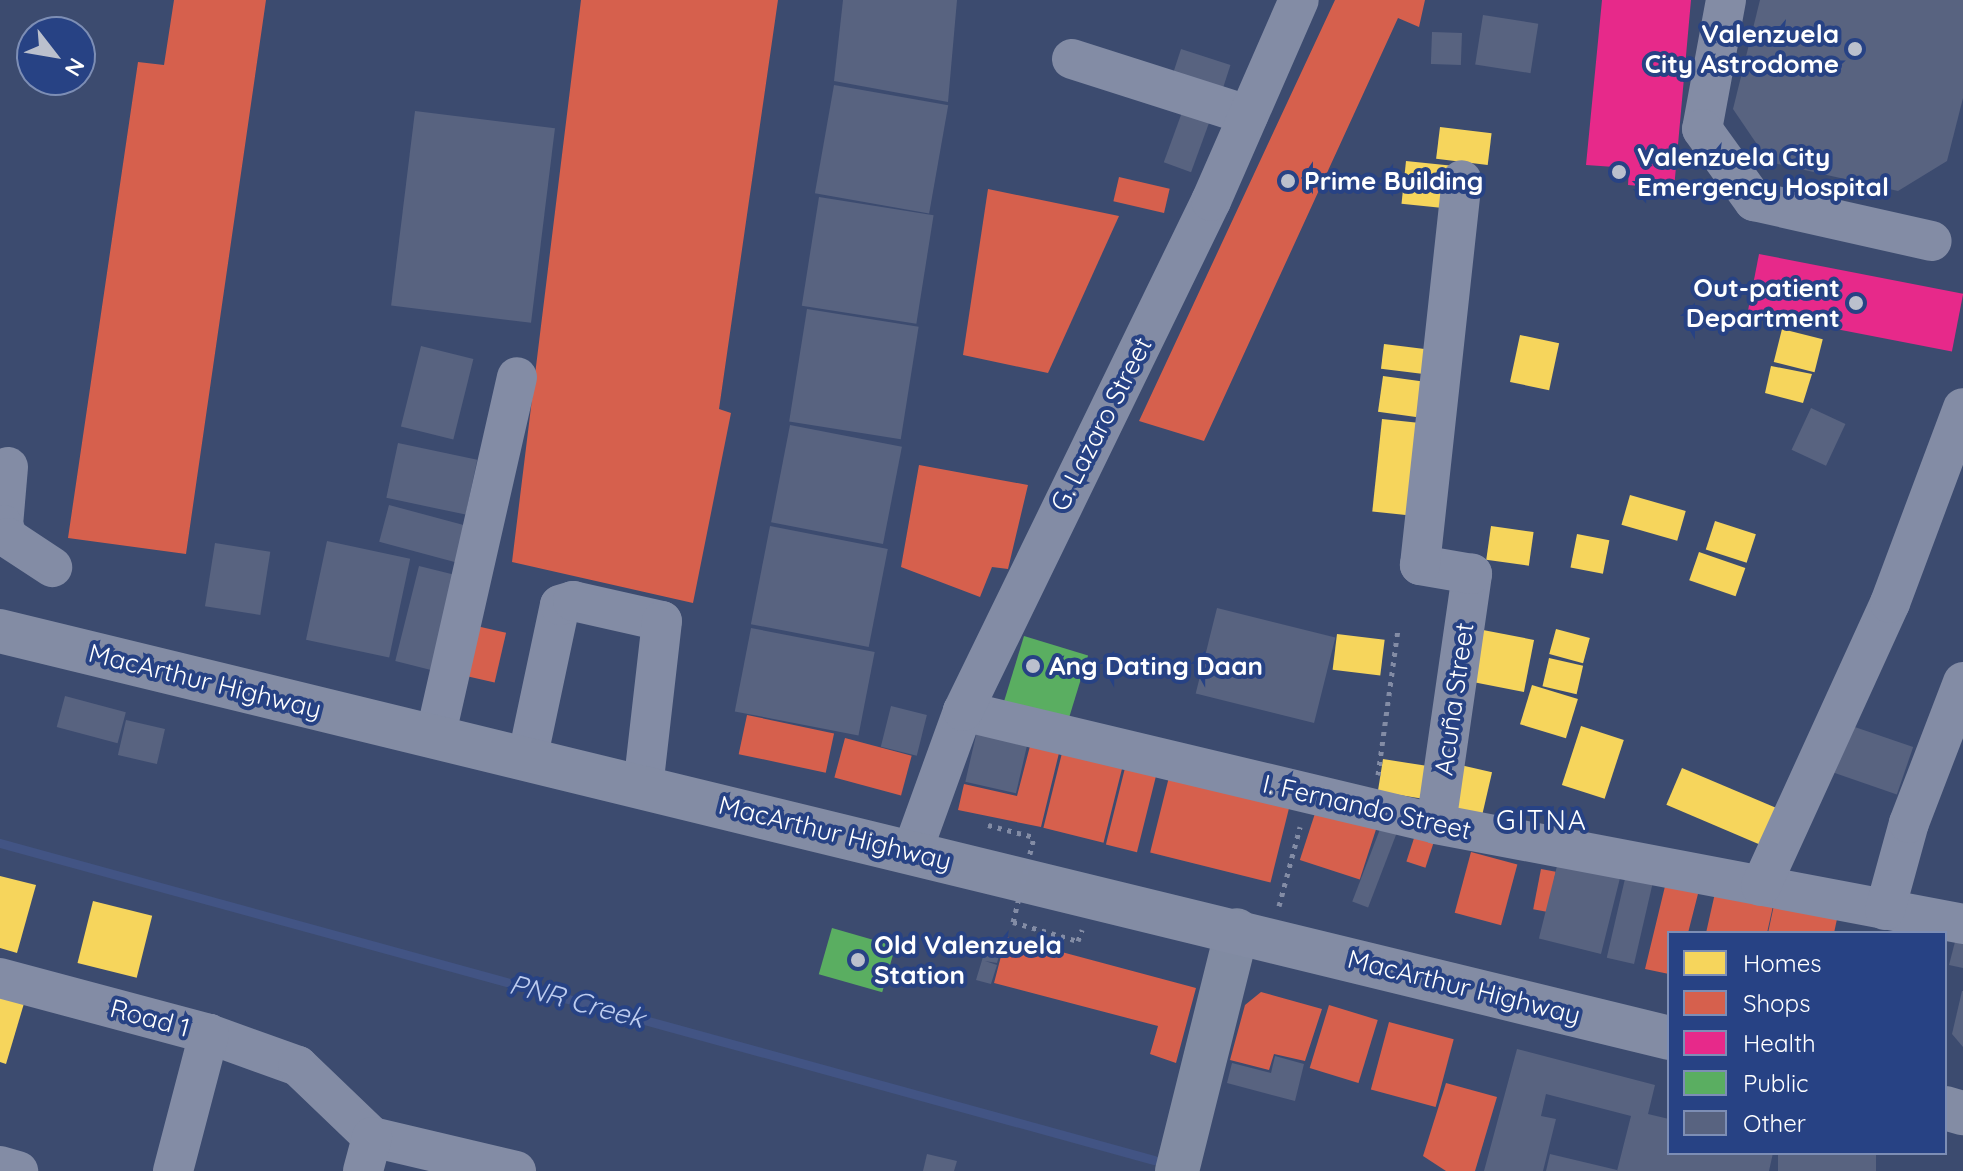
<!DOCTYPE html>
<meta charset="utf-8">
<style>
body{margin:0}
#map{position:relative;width:1963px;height:1171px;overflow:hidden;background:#3c4b6f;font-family:Quicksand,sans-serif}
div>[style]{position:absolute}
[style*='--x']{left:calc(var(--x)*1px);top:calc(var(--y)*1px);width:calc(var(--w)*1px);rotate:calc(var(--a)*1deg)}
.homes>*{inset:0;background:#f6d55c;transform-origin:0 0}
.shops>*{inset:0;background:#d6604d;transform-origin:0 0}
.health>*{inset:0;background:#e7298a;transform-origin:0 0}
.public>*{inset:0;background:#5aae61;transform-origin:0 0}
.stream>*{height:9px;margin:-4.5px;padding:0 4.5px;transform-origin:4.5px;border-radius:4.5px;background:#425484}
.building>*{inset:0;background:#586380;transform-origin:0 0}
.path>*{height:5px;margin-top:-2.5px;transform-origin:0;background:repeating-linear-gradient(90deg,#838ca5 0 4px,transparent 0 10px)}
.minor>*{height:40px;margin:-20px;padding:0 20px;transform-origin:20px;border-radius:20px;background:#838ca5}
.major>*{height:44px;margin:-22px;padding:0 22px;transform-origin:22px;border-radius:22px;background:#818ba2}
.highway>*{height:44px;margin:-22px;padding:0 22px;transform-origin:22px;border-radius:22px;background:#838ca4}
.path-bridge>*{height:5px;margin-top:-2.5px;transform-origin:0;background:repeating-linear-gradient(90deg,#838ca5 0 4px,transparent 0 10px)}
.dots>*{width:22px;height:22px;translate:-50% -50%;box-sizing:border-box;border:4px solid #274284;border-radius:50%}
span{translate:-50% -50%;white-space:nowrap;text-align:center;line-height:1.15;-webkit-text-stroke:8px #274284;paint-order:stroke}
.poi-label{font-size:26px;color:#fff;font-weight:700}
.right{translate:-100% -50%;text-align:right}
.left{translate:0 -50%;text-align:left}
.street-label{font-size:26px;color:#fff}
.neighbourhood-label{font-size:28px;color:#fff;letter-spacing:2px}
.water-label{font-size:28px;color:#bdccef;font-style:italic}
.legend{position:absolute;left:1667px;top:931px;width:280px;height:224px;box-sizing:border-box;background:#274284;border:2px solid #7d8eb5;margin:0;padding:10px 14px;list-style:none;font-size:24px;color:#fff}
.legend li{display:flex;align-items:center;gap:16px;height:40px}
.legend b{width:40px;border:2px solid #7d8eb5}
.north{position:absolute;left:16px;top:16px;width:80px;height:80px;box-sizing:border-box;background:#274284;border:2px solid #7d8eb5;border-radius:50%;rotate:121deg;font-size:22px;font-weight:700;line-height:32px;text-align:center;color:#fff}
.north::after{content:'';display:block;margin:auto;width:28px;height:36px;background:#bbc0cd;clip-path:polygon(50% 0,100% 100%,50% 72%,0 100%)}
</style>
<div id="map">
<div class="homes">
<div style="left:1440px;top:127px;width:52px;height:32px;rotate:7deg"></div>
<div style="left:1406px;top:161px;width:44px;height:43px;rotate:6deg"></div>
<div style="left:1782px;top:329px;width:42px;height:34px;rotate:14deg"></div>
<div style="left:1520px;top:335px;width:40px;height:48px;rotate:12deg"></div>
<div style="left:1384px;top:344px;width:47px;height:25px;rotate:7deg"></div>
<div style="clip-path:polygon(1771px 366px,1812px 374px,1803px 403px,1765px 393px)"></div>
<div style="left:1383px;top:376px;width:42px;height:36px;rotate:8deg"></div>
<div style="left:1382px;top:419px;width:48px;height:93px;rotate:6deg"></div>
<div style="left:1630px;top:495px;width:58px;height:31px;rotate:16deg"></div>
<div style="left:1715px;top:521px;width:43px;height:30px;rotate:18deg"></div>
<div style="left:1491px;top:526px;width:43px;height:34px;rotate:8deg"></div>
<div style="left:1577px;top:534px;width:33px;height:34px;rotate:11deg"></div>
<div style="left:1699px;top:552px;width:49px;height:30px;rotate:19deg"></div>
<div style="left:1556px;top:629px;width:35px;height:26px;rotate:15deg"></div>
<div style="left:1483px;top:630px;width:52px;height:53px;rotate:11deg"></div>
<div style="left:1337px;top:634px;width:48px;height:36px;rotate:7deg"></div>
<div style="left:1549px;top:658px;width:35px;height:29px;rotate:13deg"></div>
<div style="left:1532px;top:685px;width:48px;height:41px;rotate:17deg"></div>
<div style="left:1581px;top:726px;width:45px;height:62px;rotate:18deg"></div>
<div style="left:1383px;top:759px;width:47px;height:33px;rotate:9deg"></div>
<div style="left:1456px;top:764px;width:37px;height:43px;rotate:13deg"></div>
<div style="left:1682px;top:768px;width:116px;height:40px;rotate:23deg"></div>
<div style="clip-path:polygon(0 876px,36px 885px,17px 953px,0 948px)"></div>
<div style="left:93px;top:901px;width:61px;height:64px;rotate:14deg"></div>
<div style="clip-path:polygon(0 992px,25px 1000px,6px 1064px,0 1062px)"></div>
</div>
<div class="shops">
<div style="clip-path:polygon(174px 0,266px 0,186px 554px,68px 538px,138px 62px,164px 65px)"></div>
<div style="clip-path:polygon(581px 0,778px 0,719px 409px,731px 413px,693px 603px,512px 562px)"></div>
<div style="clip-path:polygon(1335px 0,1425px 0,1419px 27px,1398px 18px,1204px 441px,1139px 421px)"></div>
<div style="left:1119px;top:177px;width:52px;height:25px;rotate:13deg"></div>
<div style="clip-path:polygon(988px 189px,1119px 216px,1048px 373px,963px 355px)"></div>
<div style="clip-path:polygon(919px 465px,1028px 485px,1008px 569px,992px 567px,980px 597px,901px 567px)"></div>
<div style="left:472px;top:625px;width:35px;height:51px;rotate:13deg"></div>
<div style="left:747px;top:715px;width:89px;height:40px;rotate:12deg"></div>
<div style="left:845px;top:738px;width:69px;height:41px;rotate:15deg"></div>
<div style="clip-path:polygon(1030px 746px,1059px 753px,1041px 827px,958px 810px,964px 784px,1017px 796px)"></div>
<div style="left:1062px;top:753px;width:62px;height:77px;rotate:14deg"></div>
<div style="left:1126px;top:764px;width:32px;height:83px;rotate:14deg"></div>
<div style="left:1170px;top:773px;width:124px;height:82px;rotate:14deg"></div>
<div style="left:1319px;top:801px;width:63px;height:62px;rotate:18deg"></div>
<div style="left:1416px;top:832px;width:20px;height:31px;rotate:18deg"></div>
<div style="left:1471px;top:852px;width:48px;height:63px;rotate:15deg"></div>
<div style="left:1541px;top:869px;width:15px;height:41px;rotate:11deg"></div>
<div style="clip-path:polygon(1667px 878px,1700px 886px,1688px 933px,1669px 933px,1669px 974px,1645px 969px)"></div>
<div style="clip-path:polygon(1715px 893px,1773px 906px,1767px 933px,1706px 933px)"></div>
<div style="clip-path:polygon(1774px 905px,1837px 919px,1834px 933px,1768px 933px)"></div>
<div style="clip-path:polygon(1006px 937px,1196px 988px,1176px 1063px,1150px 1054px,1158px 1026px,994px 983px)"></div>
<div style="clip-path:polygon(1261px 992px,1322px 1009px,1305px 1061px,1274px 1054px,1269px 1070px,1230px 1060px,1245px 1005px)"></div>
<div style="left:1329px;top:1005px;width:51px;height:66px;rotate:17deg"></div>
<div style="left:1389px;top:1022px;width:67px;height:70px;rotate:15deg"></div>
<div style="clip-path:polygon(1446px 1083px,1497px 1097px,1475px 1171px,1446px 1171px,1423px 1156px)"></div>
</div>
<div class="health">
<div style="clip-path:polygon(1602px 0,1691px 0,1674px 189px,1628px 185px,1629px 168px,1586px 165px)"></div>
<div style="left:1759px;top:254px;width:208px;height:59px;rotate:11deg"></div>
</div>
<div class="public">
<div style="left:1024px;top:636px;width:67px;height:71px;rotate:17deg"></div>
<div style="left:832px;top:928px;width:66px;height:48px;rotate:16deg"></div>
</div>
<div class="stream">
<div style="--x:0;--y:843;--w:1197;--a:15.36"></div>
</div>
<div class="building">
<div style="clip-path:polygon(843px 0,957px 0,948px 102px,834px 81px)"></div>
<div style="clip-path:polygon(1760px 0,1963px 0,1963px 98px,1947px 161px,1898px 191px,1769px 162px,1733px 109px)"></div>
<div style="left:1483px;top:15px;width:56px;height:50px;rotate:9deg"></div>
<div style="left:1432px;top:32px;width:30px;height:32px;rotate:2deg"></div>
<div style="left:1181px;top:49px;width:52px;height:39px;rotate:18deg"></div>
<div style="left:834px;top:85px;width:116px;height:110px;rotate:10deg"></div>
<div style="left:1185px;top:104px;width:29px;height:62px;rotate:20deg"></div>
<div style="left:415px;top:111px;width:141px;height:196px;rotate:7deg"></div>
<div style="left:819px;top:197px;width:116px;height:110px;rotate:9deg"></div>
<div style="left:807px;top:309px;width:113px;height:114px;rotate:9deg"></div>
<div style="left:421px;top:346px;width:54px;height:83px;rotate:14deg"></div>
<div style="left:1811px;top:408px;width:38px;height:46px;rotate:25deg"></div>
<div style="left:790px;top:425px;width:114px;height:99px;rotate:11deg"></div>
<div style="left:398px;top:443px;width:81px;height:56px;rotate:12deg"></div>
<div style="left:389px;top:505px;width:80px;height:38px;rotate:15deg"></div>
<div style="left:770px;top:526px;width:120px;height:100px;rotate:11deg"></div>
<div style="left:327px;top:541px;width:85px;height:101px;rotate:12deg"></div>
<div style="left:215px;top:543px;width:56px;height:64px;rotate:9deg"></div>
<div style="left:419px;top:566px;width:49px;height:98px;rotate:14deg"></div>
<div style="left:1217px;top:608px;width:122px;height:88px;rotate:14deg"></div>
<div style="left:751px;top:628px;width:126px;height:85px;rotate:11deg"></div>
<div style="left:65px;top:696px;width:63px;height:32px;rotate:15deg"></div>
<div style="left:891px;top:706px;width:37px;height:42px;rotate:14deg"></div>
<div style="left:126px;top:720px;width:40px;height:36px;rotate:13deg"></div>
<div style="left:1846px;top:724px;width:71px;height:50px;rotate:19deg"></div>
<div style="left:977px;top:731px;width:52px;height:52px;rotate:13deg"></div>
<div style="left:1382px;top:824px;width:17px;height:83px;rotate:21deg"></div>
<div style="left:1559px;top:858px;width:64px;height:83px;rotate:14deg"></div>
<div style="left:1627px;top:870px;width:28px;height:90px;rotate:13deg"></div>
<div style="clip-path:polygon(1957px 934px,1963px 936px,1963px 968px,1949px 965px)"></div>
<div style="clip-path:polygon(989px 937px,1003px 941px,997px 963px,985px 961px,997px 965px,991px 984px,976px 980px)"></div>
<div style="clip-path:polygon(1962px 991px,1963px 991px,1963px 1047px,1952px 1034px)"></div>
<div style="clip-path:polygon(1517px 1049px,1655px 1085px,1648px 1114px,1669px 1119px,1669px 1153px,1773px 1153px,1769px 1171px,1617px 1171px,1631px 1116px,1546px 1094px,1541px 1116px,1556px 1119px,1543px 1171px,1484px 1171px)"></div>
<div style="clip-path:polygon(1275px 1056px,1304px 1064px,1295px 1101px,1227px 1083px,1232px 1063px,1271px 1073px)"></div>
<div style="left:1778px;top:1153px;width:98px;height:19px"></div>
<div style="clip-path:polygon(927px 1154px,957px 1161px,954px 1171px,923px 1171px)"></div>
<div style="clip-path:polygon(1550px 1154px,1617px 1170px,1617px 1171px,1546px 1171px)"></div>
</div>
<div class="path">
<div style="--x:1378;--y:775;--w:147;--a:-82.2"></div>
<div style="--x:988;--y:825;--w:48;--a:14.6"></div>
<div style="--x:1279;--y:906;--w:82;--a:-75.1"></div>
<div style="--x:1013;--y:922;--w:68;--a:16.3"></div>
<div style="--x:1078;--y:941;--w:12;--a:-70"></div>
</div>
<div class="minor">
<div style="--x:1726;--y:0;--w:131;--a:100.5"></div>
<div style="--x:1702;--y:129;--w:89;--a:54.2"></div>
<div style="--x:1754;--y:201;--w:182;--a:12.7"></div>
<div style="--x:1072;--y:59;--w:185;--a:17.7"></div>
<div style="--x:8;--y:467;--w:58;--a:94.9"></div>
<div style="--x:3;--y:525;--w:14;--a:69"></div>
<div style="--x:8;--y:538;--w:53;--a:33.4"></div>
<div style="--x:963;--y:711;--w:486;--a:13.4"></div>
<div style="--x:1436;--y:824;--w:536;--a:10.74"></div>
<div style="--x:435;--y:738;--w:370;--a:-77.2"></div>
<div style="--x:527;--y:760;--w:158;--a:-78"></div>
<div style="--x:560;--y:605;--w:14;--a:-17"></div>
<div style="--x:573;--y:601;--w:91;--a:12.7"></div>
<div style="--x:662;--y:621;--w:168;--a:96.5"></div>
<div style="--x:1436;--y:824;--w:253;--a:-81.8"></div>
<div style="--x:1472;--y:574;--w:53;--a:-170.2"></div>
<div style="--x:1420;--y:565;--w:387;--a:-83.8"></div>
<div style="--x:912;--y:852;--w:150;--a:-70.1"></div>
<div style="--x:963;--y:711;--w:567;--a:-64.07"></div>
<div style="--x:1211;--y:201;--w:219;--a:-66.4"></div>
<div style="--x:1761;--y:886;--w:311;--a:-65.5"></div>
<div style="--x:1890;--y:603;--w:208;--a:-69.5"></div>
<div style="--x:1885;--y:910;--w:90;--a:-74.6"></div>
<div style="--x:1909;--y:823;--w:151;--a:-69"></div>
<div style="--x:0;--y:978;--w:216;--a:15"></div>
<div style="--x:209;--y:1034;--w:95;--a:19.8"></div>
<div style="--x:298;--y:1066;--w:103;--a:43.8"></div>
<div style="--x:372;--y:1137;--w:148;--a:13.3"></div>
<div style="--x:0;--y:1166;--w:19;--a:16"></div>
<div style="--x:173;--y:1171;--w:142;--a:-75.3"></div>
<div style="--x:363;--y:1171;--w:35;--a:-75"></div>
</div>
<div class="major">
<div style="--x:1177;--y:1171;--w:248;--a:-76"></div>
</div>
<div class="highway">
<div style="--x:0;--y:631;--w:1718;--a:13.7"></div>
<div style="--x:1945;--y:1108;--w:19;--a:16"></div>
</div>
<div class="path-bridge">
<div style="--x:1013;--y:922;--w:88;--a:-76.1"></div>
</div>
<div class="dots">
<div style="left:1855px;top:49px;background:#bbc0cd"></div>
<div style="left:1619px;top:172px;background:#bbc0cd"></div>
<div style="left:1288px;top:181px;background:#bbc0cd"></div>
<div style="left:1856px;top:303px;background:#bbc0cd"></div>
<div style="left:1033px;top:666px;background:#bbc0cd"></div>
<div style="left:858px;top:960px;background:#bbc0cd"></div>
</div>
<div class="poi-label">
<span class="right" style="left:1839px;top:49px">Valenzuela<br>City Astrodome</span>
<span class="left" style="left:1637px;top:172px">Valenzuela City<br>Emergency Hospital</span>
<span class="left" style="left:1304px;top:181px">Prime Building</span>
<span class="right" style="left:1840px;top:303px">Out-patient<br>Department</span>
<span class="left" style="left:1049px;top:666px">Ang Dating Daan</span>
<span class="left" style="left:874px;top:960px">Old Valenzuela<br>Station</span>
</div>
<div class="street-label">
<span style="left:1101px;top:424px;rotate:-63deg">G. Lazaro Street</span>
<span style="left:205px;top:681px;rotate:14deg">MacArthur Highway</span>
<span style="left:1454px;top:699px;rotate:-82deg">Acuña Street</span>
<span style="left:1367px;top:807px;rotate:13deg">I. Fernando Street</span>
<span style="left:835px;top:833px;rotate:14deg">MacArthur Highway</span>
<span style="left:1464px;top:987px;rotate:14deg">MacArthur Highway</span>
<span style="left:150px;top:1018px;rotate:15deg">Road 1</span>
</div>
<div class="neighbourhood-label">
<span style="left:1542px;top:820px">GITNA</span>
</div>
<div class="water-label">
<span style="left:577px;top:1001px;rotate:15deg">PNR Creek</span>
</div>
<ul class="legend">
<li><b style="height:22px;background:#f6d55c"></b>Homes</li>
<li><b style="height:22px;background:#d6604d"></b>Shops</li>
<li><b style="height:22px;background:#e7298a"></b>Health</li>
<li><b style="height:22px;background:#5aae61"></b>Public</li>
<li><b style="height:22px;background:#586380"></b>Other</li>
</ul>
<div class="north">N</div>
</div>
